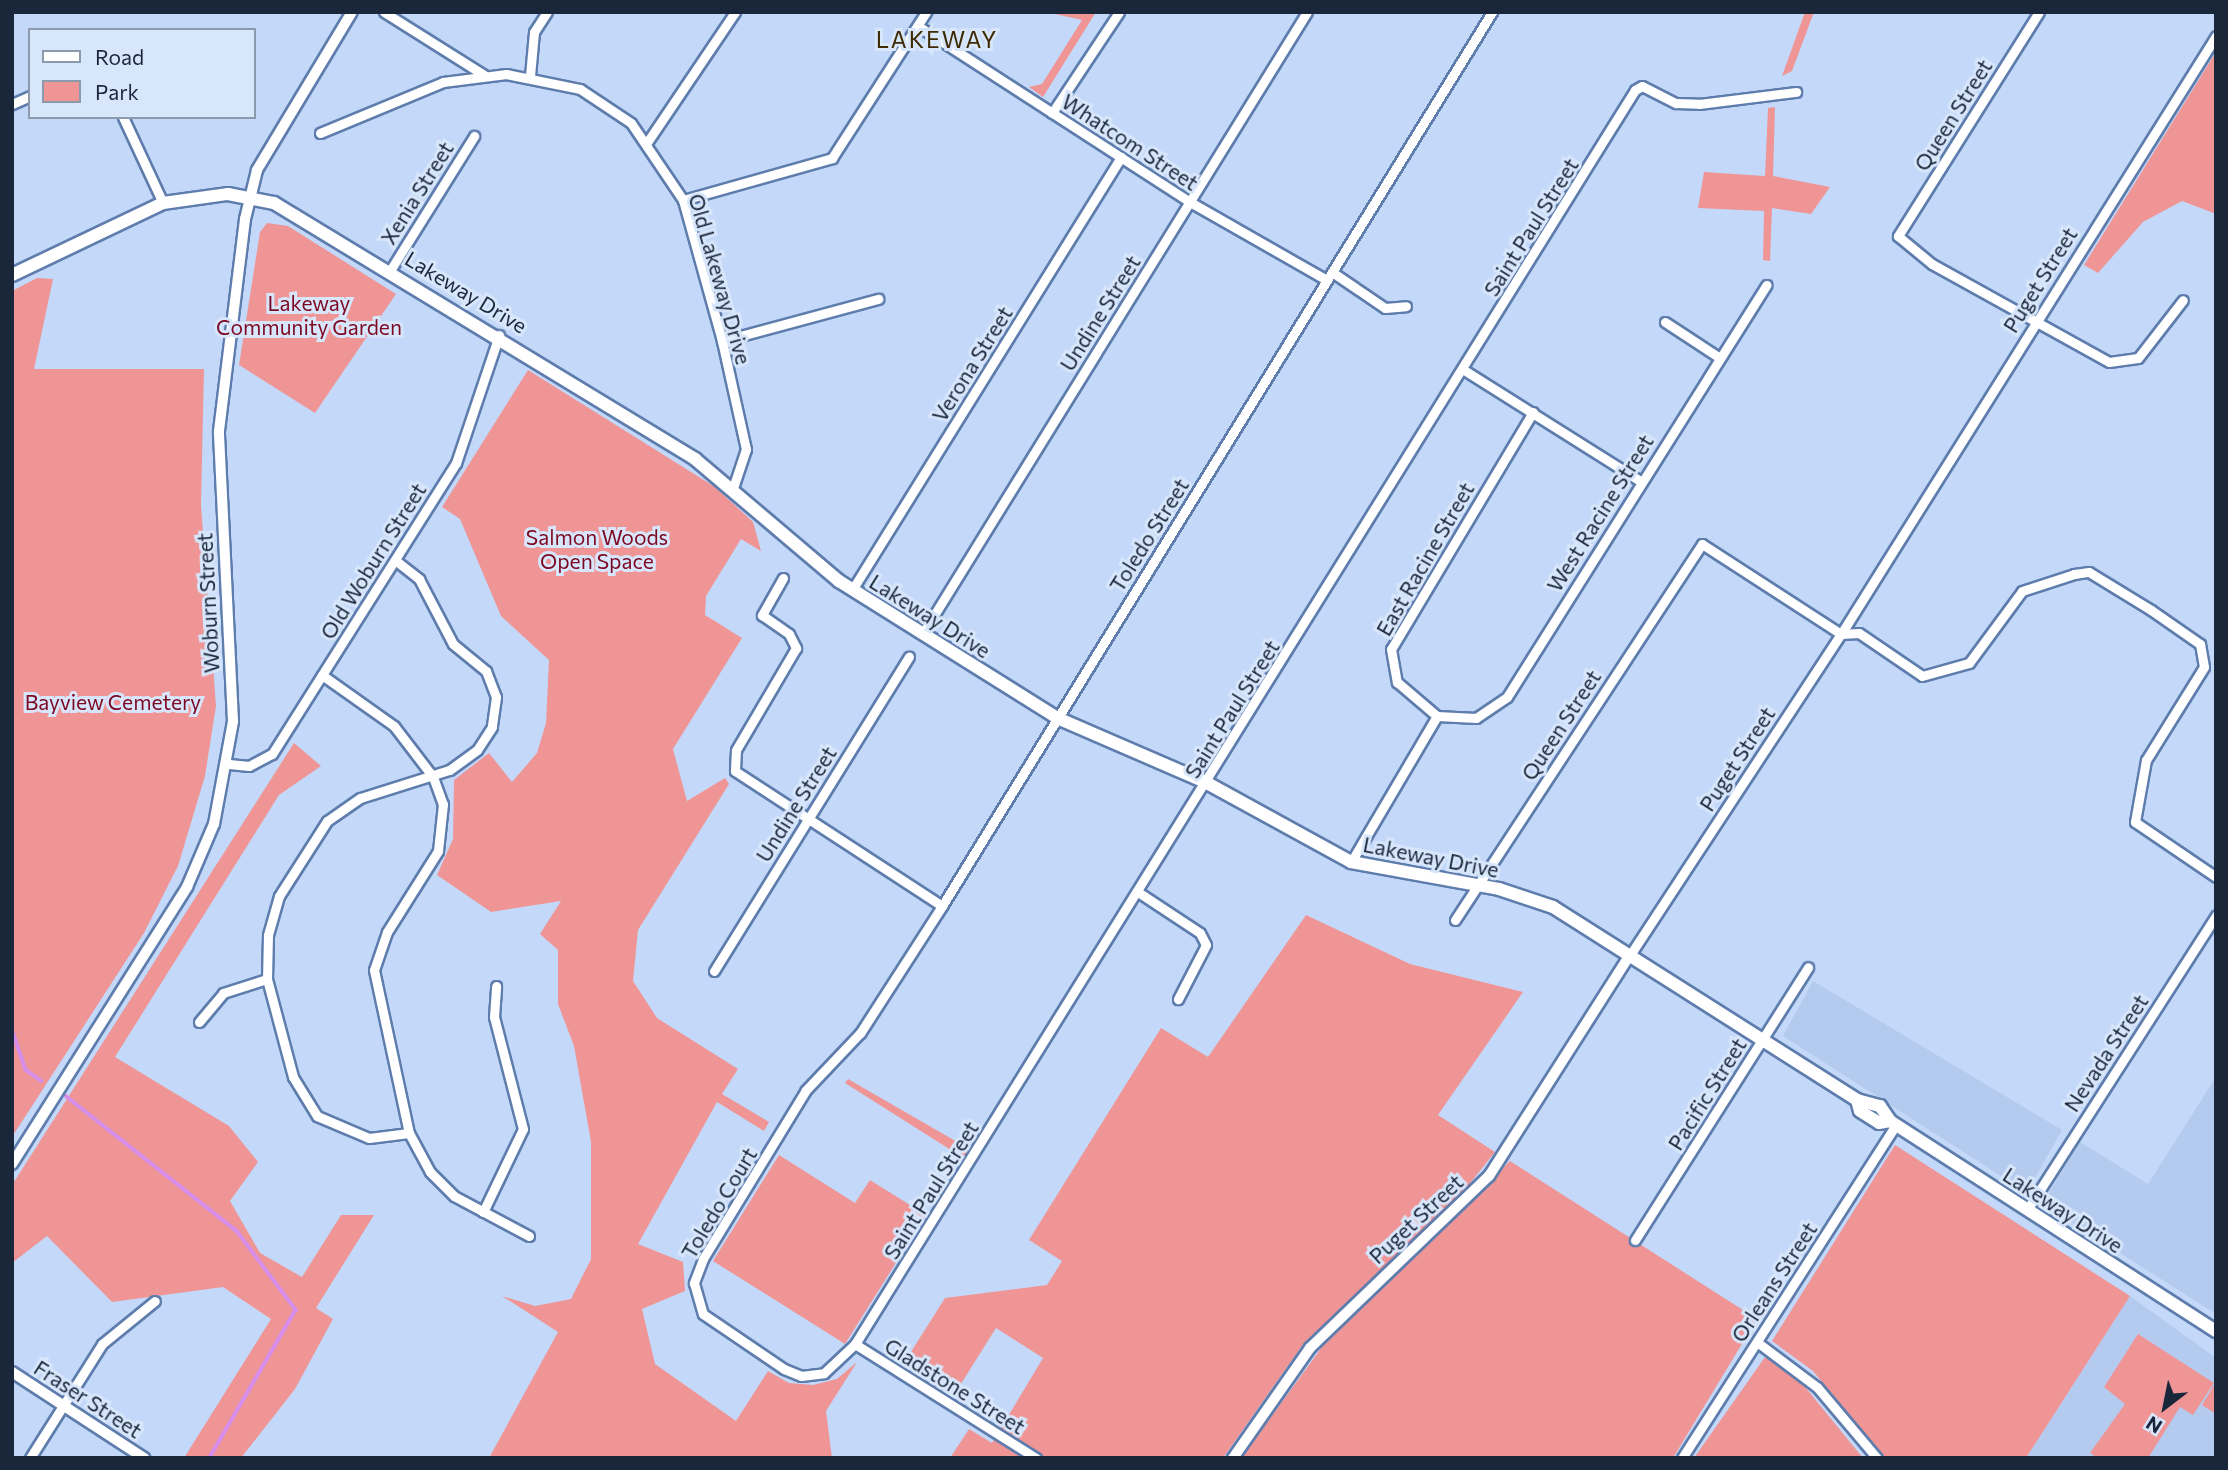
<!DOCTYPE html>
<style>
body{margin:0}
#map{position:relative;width:2228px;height:1470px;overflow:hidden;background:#c4d9f9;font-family:Commissioner,sans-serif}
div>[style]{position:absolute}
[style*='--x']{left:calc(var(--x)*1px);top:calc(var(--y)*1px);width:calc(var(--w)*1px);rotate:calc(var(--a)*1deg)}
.built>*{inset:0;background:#b4caee}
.green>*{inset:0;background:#ef9596}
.stream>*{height:3.5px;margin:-1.75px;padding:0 1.75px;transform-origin:1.75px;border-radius:1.75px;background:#d78eeb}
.roads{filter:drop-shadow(2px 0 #5e7dad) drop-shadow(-2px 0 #5e7dad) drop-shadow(0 2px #5e7dad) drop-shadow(0 -2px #5e7dad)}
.minor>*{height:9px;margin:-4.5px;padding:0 4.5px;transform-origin:4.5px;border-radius:4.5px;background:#fff}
.tertiary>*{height:10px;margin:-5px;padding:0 5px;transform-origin:5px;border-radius:5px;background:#fff}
.secondary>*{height:12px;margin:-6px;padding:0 6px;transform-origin:6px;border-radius:6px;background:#fff}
span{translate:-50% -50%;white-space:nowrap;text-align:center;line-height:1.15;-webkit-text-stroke:6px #d8e6fb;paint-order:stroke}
.street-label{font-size:21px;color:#1a273b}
.park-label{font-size:21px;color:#7c0921}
.neighbourhood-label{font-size:23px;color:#3d2902;letter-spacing:2px}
.frame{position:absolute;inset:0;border:14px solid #1a273b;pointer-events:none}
.legend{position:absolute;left:28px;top:28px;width:228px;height:91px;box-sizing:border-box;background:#d8e6fb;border:2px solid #8c9aae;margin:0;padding:9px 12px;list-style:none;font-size:21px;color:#1a273b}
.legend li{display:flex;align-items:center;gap:14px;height:35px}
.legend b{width:35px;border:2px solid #8c9aae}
.north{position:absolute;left:2130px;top:1372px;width:70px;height:70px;-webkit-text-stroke:5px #d8e6fb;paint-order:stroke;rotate:212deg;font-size:19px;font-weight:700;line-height:28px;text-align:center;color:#1a273b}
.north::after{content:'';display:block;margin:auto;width:24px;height:32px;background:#1a273b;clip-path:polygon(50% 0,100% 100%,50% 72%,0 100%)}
</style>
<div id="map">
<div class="built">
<div style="clip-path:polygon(1813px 981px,2062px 1130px,2033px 1181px,2015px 1185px,1783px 1036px)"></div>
<div style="clip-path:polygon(2216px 1077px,2216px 1314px,2054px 1211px,2047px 1196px,2080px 1142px,2148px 1184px)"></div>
<div style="clip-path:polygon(2130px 1296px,2216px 1358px,2216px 1458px,2026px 1458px)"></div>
</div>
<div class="green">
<div style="clip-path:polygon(1046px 12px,1096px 12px,1043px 97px,1029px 87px,1042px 84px,1082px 20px)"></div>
<div style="clip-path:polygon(1805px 12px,1814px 12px,1792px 71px,1782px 76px)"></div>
<div style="clip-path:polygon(2216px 52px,2216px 214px,2182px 201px,2143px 222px,2098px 273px,2084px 265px)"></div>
<div style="clip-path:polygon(1775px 107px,1773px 176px,1830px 187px,1811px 214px,1772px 208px,1770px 261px,1763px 260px,1764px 211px,1698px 208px,1704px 172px,1765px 176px,1768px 108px)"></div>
<div style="clip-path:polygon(267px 223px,288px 226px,396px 294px,315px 413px,239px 365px,260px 232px)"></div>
<div style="clip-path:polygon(37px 278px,53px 279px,34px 369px,204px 369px,201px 505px,216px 706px,205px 776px,178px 866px,144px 933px,12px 1137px,12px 291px)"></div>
<div style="clip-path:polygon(528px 370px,715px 487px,753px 522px,761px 551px,741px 539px,706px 596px,705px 615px,742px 638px,673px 749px,687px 801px,725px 778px,729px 784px,638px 930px,633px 981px,657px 1018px,738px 1069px,722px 1094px,769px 1122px,764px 1131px,717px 1102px,638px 1244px,683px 1262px,685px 1291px,642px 1309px,655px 1364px,736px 1421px,768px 1371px,789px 1383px,813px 1385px,837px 1379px,857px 1362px,826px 1411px,832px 1458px,489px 1458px,558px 1332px,502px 1296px,535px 1306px,571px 1299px,591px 1259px,591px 1142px,574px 1046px,558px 1004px,558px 950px,540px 934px,561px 901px,491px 912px,437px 875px,453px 839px,454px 780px,489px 753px,512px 782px,537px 753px,546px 723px,549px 660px,501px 616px,460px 519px,442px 507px)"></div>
<div style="clip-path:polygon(294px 743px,321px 766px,279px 795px,115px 1057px,229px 1126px,258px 1162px,230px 1201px,260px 1253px,302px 1277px,341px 1215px,374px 1215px,316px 1308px,333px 1319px,295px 1389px,241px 1458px,184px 1458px,271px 1319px,223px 1287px,112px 1302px,47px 1236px,12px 1263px,12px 1185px)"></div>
<div style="clip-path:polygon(1306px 915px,1410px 964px,1523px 992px,1438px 1115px,1495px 1152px,1463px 1192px,1302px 1346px,1223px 1458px,950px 1458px,969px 1429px,992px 1443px,1043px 1358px,996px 1328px,959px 1387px,909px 1355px,945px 1298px,1047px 1285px,1062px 1261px,1029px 1240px,1161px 1028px,1208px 1057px)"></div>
<div style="clip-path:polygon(848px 1079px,971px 1150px,965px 1159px,845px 1083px)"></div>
<div style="clip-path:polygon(1895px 1145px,2130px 1296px,2026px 1458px,1884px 1458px,1813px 1371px,1772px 1341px)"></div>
<div style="clip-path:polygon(779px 1155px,855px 1203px,870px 1180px,926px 1215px,845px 1344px,713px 1261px)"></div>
<div style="clip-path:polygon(1510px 1161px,1757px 1319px,1673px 1458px,1241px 1458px,1325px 1343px)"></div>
<div style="clip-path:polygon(2138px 1334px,2214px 1383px,2193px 1415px,2180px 1407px,2148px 1458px,2098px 1458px,2090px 1453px,2125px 1404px,2104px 1387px)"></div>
<div style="clip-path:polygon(1765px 1357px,1797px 1377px,1863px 1458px,1694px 1458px)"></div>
<div style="clip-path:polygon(2214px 1385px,2216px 1386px,2216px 1414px,2202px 1405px)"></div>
</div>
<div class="stream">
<div style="--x:12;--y:1029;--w:43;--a:71.1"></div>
<div style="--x:26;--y:1070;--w:19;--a:35"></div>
<div style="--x:66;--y:1096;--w:218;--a:38.3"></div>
<div style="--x:237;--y:1231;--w:99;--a:53.2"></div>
<div style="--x:296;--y:1310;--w:171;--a:120.2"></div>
</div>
<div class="roads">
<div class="minor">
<div style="--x:384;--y:12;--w:118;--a:32.2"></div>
<div style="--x:1492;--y:12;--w:1050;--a:121.6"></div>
<div style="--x:942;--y:906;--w:151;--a:122.8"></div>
<div style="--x:860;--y:1033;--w:79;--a:133.5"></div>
<div style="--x:806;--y:1090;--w:198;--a:121.4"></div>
<div style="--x:703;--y:1259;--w:26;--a:111"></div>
<div style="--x:694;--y:1283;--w:32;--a:74"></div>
<div style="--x:703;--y:1314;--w:98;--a:34.2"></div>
<div style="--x:784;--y:1369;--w:18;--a:22"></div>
<div style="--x:801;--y:1376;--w:23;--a:-7"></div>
<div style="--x:824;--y:1373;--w:42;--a:-43.1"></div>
<div style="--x:855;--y:1344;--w:1477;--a:-58.12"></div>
<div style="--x:1635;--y:90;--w:8;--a:-30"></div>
<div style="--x:1642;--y:86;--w:38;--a:27"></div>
<div style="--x:1676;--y:103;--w:23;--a:2"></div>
<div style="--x:1699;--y:104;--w:98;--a:-7.1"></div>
<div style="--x:2039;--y:12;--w:265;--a:122.2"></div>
<div style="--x:1898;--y:236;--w:44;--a:39.5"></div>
<div style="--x:1932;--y:264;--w:202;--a:29"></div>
<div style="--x:2109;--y:362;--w:29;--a:-8"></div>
<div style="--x:2138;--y:358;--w:73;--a:-52.2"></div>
<div style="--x:918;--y:26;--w:324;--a:32.9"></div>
<div style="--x:1190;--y:202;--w:158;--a:29.7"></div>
<div style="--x:530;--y:76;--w:44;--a:-84.8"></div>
<div style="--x:534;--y:32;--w:24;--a:-57"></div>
<div style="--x:12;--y:104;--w:20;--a:-24"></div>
<div style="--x:1052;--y:113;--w:121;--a:-56.4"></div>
<div style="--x:123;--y:117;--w:95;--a:65.1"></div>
<div style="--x:320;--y:133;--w:133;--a:-22.5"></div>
<div style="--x:443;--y:82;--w:64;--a:-7.2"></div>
<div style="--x:506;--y:74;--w:76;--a:11.5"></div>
<div style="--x:580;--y:89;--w:61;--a:33.7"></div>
<div style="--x:631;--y:123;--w:93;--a:56"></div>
<div style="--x:683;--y:200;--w:146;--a:74.5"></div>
<div style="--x:722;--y:341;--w:111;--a:77.5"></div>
<div style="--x:746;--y:449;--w:41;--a:108.4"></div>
<div style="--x:648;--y:141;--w:156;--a:-56"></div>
<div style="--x:683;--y:200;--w:155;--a:-15.7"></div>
<div style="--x:832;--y:158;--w:174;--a:-57.2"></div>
<div style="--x:391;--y:269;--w:157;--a:-58"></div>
<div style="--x:1332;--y:272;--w:64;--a:34.2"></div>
<div style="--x:1385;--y:308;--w:21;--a:-5"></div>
<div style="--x:1665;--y:322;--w:62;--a:33.2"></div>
<div style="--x:722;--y:341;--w:162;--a:-15.1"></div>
<div style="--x:1464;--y:370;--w:208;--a:32.2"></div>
<div style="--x:1533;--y:412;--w:276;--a:120.9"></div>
<div style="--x:1391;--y:649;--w:34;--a:80"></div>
<div style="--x:1397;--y:682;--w:52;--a:40.4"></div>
<div style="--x:1437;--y:716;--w:39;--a:3"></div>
<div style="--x:1476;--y:718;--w:37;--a:-34"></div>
<div style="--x:1507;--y:697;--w:487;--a:-57.8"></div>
<div style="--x:395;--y:560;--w:31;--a:38"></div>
<div style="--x:419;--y:579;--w:73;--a:62.4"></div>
<div style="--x:453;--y:644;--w:43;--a:39.3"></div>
<div style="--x:486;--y:671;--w:28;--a:69"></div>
<div style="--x:496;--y:697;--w:30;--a:98"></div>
<div style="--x:492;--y:727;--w:27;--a:123"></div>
<div style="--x:477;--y:750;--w:34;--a:144"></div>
<div style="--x:449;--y:770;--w:93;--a:162.5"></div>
<div style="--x:360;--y:798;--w:40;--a:145.1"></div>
<div style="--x:327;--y:821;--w:89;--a:122.6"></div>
<div style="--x:279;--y:896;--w:41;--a:105.8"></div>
<div style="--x:268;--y:935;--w:44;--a:91.3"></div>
<div style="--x:267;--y:979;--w:101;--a:75.1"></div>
<div style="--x:293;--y:1077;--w:46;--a:58.4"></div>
<div style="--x:317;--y:1116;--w:56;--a:22.9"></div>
<div style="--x:369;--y:1138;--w:40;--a:-7.1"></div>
<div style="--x:783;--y:578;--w:43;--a:119.6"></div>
<div style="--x:762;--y:615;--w:33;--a:35"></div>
<div style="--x:789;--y:634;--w:16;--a:63"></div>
<div style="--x:796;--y:648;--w:118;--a:120.5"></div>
<div style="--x:736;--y:750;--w:21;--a:93"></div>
<div style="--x:735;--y:771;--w:247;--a:33.1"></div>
<div style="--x:852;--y:590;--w:510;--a:-58.15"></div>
<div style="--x:923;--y:633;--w:730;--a:-58.27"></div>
<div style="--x:322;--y:675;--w:88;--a:35.3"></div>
<div style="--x:394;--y:726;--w:64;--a:52.6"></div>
<div style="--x:433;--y:777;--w:29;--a:70"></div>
<div style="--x:443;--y:804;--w:47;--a:96.1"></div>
<div style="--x:438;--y:851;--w:96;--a:122.2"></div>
<div style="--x:387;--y:932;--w:40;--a:108.9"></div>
<div style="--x:374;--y:970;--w:167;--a:77.9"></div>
<div style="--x:409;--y:1133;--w:44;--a:61.7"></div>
<div style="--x:430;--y:1172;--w:34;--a:45"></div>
<div style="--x:454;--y:1196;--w:85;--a:28.1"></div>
<div style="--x:229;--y:764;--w:20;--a:6"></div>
<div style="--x:249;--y:766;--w:26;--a:-28"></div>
<div style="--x:272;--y:754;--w:344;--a:-57.7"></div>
<div style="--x:456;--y:463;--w:135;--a:-71.4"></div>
<div style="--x:1351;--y:862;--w:169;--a:-59.5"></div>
<div style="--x:1138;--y:892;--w:74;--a:33.5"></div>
<div style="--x:1200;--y:933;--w:13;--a:63"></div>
<div style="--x:1206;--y:945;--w:61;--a:117.4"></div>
<div style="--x:1455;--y:920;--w:450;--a:-56.7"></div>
<div style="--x:1702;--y:544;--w:166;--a:32.9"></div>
<div style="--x:1841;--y:634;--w:18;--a:-3"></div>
<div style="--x:1859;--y:633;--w:76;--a:34.3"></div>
<div style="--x:1922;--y:676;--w:49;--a:-15.5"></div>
<div style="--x:1969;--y:663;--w:89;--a:-53.6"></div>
<div style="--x:2022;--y:591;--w:55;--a:-18.1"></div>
<div style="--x:2074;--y:574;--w:15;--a:-8"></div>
<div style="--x:2089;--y:572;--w:73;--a:31.5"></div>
<div style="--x:2151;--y:610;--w:60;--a:34.8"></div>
<div style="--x:2200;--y:644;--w:23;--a:80"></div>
<div style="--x:2204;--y:667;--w:110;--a:121.9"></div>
<div style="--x:2146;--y:760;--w:63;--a:100.1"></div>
<div style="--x:2135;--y:822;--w:98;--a:34.2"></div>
<div style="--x:1630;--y:955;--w:384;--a:-56.7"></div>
<div style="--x:1841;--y:634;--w:706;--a:-57.91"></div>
<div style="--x:714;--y:971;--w:370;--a:-58.2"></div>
<div style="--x:199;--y:1022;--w:38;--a:-50"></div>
<div style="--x:223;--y:993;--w:46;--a:-17.7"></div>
<div style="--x:2027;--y:1210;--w:350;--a:-57.3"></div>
<div style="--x:483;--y:1212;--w:92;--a:-64.3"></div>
<div style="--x:523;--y:1129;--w:116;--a:-104.5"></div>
<div style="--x:494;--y:1017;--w:31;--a:-86"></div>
<div style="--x:1635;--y:1240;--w:323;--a:-57.6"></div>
<div style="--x:1757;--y:1342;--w:75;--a:36.9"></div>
<div style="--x:1817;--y:1387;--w:93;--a:49.8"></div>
<div style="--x:855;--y:1344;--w:214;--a:32.2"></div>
<div style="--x:30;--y:1458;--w:135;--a:-57.7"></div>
<div style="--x:102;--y:1344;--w:68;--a:-39.1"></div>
<div style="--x:1682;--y:1458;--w:396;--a:-57.3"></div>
</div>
<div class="tertiary">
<div style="--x:12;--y:1164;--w:328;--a:-57.7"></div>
<div style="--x:187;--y:887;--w:69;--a:-66.8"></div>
<div style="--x:214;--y:824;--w:105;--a:-79.5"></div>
<div style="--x:233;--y:721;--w:290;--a:-92.8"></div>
<div style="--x:219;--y:431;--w:214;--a:-83"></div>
<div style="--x:245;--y:219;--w:50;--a:-76.2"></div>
<div style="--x:257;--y:170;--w:184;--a:-59"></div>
<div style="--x:12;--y:1372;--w:158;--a:33.1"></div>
<div style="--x:1233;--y:1458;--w:134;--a:-55"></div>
<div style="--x:1310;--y:1348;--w:248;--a:-43.9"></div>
<div style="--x:1489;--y:1176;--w:262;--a:-57.5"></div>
</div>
<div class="secondary">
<div style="--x:12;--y:275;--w:167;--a:-25.5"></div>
<div style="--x:163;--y:203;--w:66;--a:-7.9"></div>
<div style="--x:228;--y:194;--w:47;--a:11.1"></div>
<div style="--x:274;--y:203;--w:493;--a:31.3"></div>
<div style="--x:695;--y:459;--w:189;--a:40.3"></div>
<div style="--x:839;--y:581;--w:257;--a:32.1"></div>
<div style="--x:1057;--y:718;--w:163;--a:23.4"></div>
<div style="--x:1207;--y:783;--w:164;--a:28.7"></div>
<div style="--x:1351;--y:862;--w:150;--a:10.3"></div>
<div style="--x:1499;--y:889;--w:57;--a:18.4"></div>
<div style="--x:1553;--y:907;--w:360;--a:32.4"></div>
<div style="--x:1857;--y:1100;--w:24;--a:15"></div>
<div style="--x:1880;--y:1106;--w:18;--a:56"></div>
<div style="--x:1857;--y:1100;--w:11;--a:75"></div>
<div style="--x:1860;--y:1111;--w:22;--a:32"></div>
<div style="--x:1879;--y:1123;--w:11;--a:-10"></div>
<div style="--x:1890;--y:1121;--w:388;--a:32.8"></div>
</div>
</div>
<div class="street-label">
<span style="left:1953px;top:115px;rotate:-58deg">Queen Street</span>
<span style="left:1130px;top:142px;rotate:33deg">Whatcom Street</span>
<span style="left:417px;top:193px;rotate:-58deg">Xenia Street</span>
<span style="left:1531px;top:227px;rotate:-58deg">Saint Paul Street</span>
<span style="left:720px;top:279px;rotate:74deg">Old Lakeway Drive</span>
<span style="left:2040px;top:280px;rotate:-58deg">Puget Street</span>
<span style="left:466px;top:292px;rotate:31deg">Lakeway Drive</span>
<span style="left:1100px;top:313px;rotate:-58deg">Undine Street</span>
<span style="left:972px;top:364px;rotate:-58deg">Verona Street</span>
<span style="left:1600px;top:513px;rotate:-58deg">West Racine Street</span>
<span style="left:1149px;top:535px;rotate:-58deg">Toledo Street</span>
<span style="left:1425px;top:559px;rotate:-60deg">East Racine Street</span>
<span style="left:373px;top:561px;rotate:-58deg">Old Woburn Street</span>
<span style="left:208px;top:603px;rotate:-93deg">Woburn Street</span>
<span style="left:930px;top:616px;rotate:32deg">Lakeway Drive</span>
<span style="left:1232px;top:709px;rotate:-58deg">Saint Paul Street</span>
<span style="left:1561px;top:725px;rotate:-57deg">Queen Street</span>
<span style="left:1737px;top:759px;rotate:-57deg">Puget Street</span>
<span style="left:796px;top:804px;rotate:-58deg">Undine Street</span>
<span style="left:1431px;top:857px;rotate:11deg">Lakeway Drive</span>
<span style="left:2106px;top:1053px;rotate:-57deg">Nevada Street</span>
<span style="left:1707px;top:1094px;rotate:-58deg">Pacific Street</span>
<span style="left:931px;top:1190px;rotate:-58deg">Saint Paul Street</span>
<span style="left:719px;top:1203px;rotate:-59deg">Toledo Court</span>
<span style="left:2063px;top:1210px;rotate:33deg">Lakeway Drive</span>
<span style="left:1416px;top:1219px;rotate:-43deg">Puget Street</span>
<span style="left:1774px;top:1282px;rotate:-57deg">Orleans Street</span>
<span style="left:955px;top:1386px;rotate:32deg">Gladstone Street</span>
<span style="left:88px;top:1399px;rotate:33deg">Fraser Street</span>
</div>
<div class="park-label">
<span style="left:309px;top:315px">Lakeway<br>Community Garden</span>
<span style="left:597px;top:549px">Salmon Woods<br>Open Space</span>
<span style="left:113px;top:702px">Bayview Cemetery</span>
</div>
<div class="neighbourhood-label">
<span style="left:937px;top:39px">LAKEWAY</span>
</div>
<div class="frame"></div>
<ul class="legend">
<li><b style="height:9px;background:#fff"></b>Road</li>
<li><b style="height:19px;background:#ef9596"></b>Park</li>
</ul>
<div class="north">N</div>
</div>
